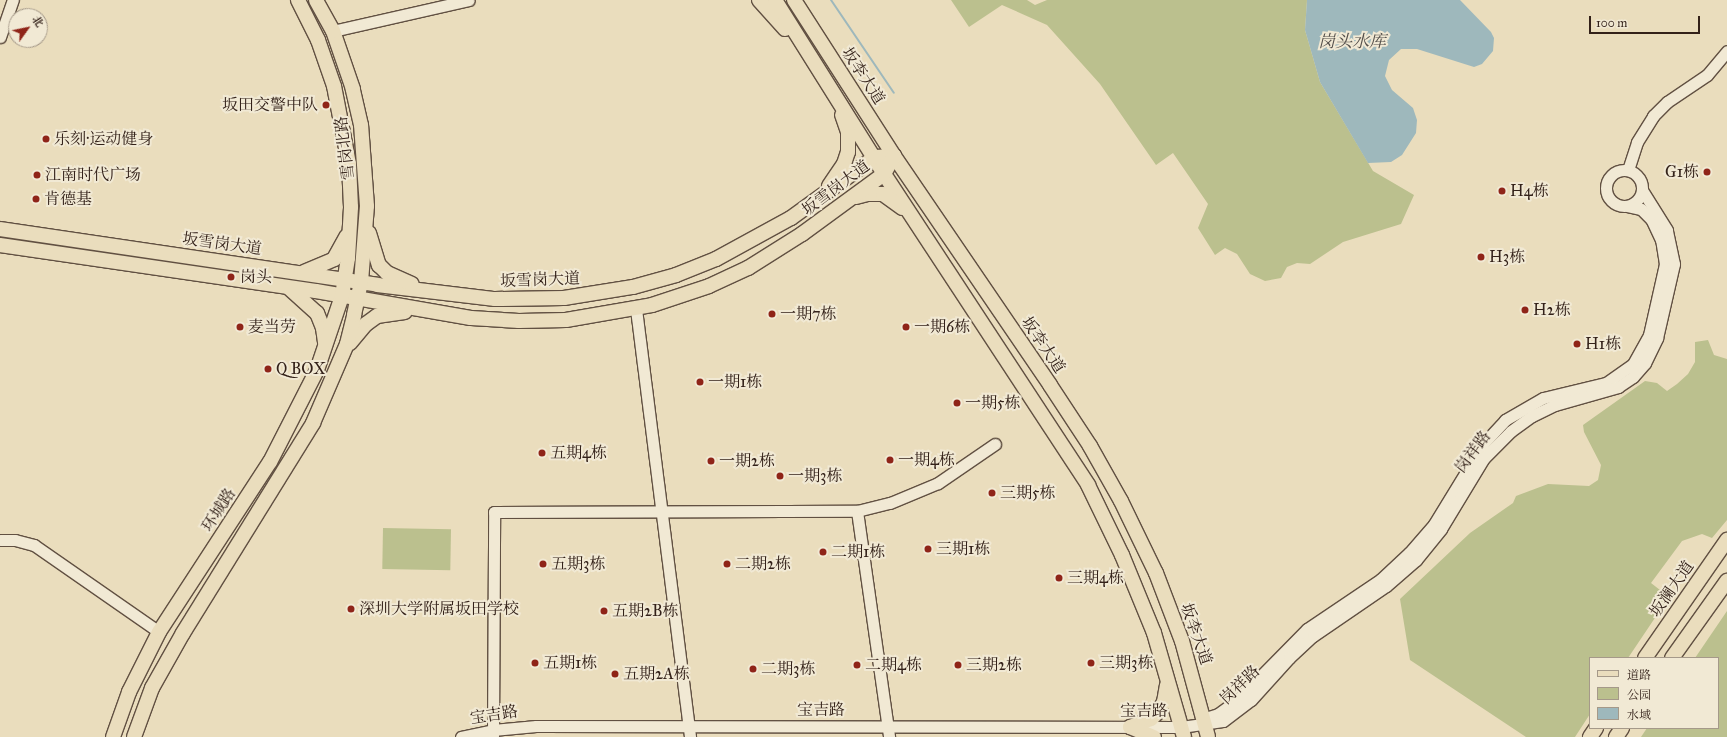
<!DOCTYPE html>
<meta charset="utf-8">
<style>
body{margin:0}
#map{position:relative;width:1727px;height:737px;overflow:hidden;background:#eaddbd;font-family:"IM FELL Great Primer","Noto Serif SC",serif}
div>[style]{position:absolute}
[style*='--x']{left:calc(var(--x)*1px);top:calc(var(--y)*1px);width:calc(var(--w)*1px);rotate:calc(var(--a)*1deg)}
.green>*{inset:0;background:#bbc08e;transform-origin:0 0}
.water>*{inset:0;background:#9eb8bc}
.stream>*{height:2px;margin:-1px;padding:0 1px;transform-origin:1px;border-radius:1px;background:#9eb8bc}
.roads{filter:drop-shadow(1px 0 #615042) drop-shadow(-1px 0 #615042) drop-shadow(0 1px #615042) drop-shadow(0 -1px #615042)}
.minor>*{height:11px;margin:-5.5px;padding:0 5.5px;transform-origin:5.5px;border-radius:5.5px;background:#f1e9d4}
.minor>.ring{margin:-5.5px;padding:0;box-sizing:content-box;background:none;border:11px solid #f1e9d4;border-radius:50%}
.major>*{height:14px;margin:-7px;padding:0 7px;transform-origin:7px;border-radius:7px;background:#eaddbd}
.dots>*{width:11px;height:11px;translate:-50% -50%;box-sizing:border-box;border:2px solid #f1e9d4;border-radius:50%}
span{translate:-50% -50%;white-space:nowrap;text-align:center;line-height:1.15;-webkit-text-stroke:4px #f1e9d4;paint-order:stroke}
.street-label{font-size:16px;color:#332119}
.poi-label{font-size:16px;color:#332119}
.right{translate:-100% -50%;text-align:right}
.left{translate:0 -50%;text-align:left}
.water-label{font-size:17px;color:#534e4a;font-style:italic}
.legend{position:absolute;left:1589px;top:657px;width:130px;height:72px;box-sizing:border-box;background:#f1e9d4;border:1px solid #a59989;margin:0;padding:5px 7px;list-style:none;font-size:12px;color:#332119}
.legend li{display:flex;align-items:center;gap:8px;height:20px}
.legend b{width:20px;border:1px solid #a59989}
.north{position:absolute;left:8px;top:8px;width:40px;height:40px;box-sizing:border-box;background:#f1e9d4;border:1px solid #a59989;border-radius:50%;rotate:57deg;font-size:11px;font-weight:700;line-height:16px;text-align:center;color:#332119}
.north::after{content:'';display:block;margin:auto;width:14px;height:18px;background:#8f2418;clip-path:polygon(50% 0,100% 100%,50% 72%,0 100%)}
.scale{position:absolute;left:1589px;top:16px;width:111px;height:18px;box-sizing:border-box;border:2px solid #332119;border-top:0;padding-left:5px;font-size:12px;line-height:14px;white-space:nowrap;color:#332119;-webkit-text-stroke:3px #f1e9d4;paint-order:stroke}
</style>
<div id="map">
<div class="green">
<div style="clip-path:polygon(951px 0,1027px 0,1035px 5px,1047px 0,1307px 0,1305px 30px,1320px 82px,1373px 171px,1414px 195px,1401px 224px,1343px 242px,1310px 264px,1297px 263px,1287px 267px,1281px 278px,1265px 281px,1250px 274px,1237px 254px,1225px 248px,1215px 255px,1198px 228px,1208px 204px,1173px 153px,1156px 165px,1100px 84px,1047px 25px,1002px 5px,969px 27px)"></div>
<div style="clip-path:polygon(1708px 340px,1714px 355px,1727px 359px,1727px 520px,1712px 538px,1702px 534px,1682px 541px,1651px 583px,1669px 597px,1628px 658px,1590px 658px,1590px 714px,1575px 737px,1526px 737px,1410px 660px,1400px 599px,1470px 533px,1513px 503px,1516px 496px,1548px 484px,1589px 486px,1598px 480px,1601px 465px,1584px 432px,1583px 425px,1645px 381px,1657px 383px,1667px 391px,1677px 384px,1688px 374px,1695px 362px,1695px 342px)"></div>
<div style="left:383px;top:528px;width:68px;height:41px;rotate:1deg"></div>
<div style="clip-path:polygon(1727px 611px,1727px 737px,1641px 737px,1647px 728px,1718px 728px,1718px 658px,1695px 658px)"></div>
</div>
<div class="water">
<div style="clip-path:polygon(1307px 0,1460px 0,1491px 32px,1494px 38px,1493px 51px,1482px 64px,1474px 67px,1417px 49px,1401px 49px,1389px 60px,1385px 76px,1392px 90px,1413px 108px,1417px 120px,1416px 133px,1402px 155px,1391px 162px,1368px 163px,1320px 82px,1305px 30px)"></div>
</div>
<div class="stream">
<div style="--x:831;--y:0;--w:112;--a:55.9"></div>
</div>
<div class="roads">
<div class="minor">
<div style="--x:333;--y:31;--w:139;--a:-12.8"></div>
<div style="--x:0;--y:37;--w:39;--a:-71"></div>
<div class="ring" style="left:1606px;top:170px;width:25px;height:25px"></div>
<div style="--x:1628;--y:170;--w:29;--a:-72"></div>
<div style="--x:1637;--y:142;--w:31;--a:-58"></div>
<div style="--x:1653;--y:116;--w:20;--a:-45"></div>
<div style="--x:1667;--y:102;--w:48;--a:-34"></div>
<div style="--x:1707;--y:75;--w:31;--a:-50"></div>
<div style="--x:636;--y:309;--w:431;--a:82.8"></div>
<div style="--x:857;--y:511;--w:228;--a:81.9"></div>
<div style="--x:0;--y:540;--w:15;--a:0"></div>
<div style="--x:15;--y:540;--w:20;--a:15"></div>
<div style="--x:34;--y:545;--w:152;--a:34.8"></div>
<div style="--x:1202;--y:719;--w:17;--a:-17"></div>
<div style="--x:1218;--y:714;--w:22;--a:-36"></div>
<div style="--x:1236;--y:701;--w:101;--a:-45.4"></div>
<div style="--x:1307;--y:629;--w:89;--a:-34"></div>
<div style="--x:1381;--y:579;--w:38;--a:-43"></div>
<div style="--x:1409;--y:553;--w:38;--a:-49"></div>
<div style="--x:1434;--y:524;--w:94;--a:-58.5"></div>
<div style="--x:1483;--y:444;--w:33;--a:-47"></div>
<div style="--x:1505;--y:420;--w:44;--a:-30.1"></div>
<div style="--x:1543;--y:398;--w:65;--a:-13.4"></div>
<div style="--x:1606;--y:383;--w:33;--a:-35"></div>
<div style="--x:1633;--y:364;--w:33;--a:-61"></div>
<div style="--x:1649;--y:335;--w:73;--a:-77.3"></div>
<div style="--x:1665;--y:264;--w:24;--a:-99"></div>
<div style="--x:1661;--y:240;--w:23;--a:-115"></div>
<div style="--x:1651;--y:219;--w:14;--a:-135"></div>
<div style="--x:1641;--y:209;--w:14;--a:-168"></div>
<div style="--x:493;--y:736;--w:224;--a:-89.7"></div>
<div style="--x:494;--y:512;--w:363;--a:-0.2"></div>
<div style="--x:857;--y:511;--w:34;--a:-14"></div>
<div style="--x:890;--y:503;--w:52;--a:-22.6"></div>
<div style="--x:938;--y:483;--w:69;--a:-34.4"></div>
<div style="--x:461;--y:737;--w:33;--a:-12"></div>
<div style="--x:493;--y:730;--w:43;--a:-5.3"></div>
<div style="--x:536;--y:726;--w:645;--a:0.09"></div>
<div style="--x:1181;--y:727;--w:42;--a:-8.1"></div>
<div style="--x:1223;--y:721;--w:35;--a:-37"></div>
<div style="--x:1251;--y:700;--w:57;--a:-47.9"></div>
<div style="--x:1289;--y:658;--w:33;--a:-43"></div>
<div style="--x:1313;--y:636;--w:88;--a:-34.4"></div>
<div style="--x:1386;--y:586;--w:40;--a:-41"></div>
<div style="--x:1416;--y:560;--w:40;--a:-51"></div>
<div style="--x:1441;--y:529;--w:83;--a:-58.8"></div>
<div style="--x:1484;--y:458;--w:38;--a:-45"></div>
<div style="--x:1511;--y:431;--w:26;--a:-36"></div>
<div style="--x:1532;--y:416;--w:25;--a:-26"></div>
<div style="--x:1555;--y:405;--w:66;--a:-15.9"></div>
<div style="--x:1618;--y:387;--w:18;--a:-34"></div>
<div style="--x:1633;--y:377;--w:18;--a:-49"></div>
<div style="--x:1645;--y:363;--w:28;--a:-64"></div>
<div style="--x:1657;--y:338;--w:76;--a:-77.1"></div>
<div style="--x:1674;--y:264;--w:35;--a:-102"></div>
<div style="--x:1667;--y:230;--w:47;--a:-122"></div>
</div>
<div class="major">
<div style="--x:759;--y:0;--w:39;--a:48"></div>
<div style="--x:775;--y:0;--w:205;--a:57.9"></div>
<div style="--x:884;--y:174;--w:372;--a:56.7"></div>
<div style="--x:1088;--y:485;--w:78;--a:64.1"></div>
<div style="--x:1122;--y:555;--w:84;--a:67.7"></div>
<div style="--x:1154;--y:633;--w:108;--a:73.9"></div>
<div style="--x:794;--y:0;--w:185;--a:57.3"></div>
<div style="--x:894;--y:156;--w:277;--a:55.7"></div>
<div style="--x:1050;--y:385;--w:73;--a:56.7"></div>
<div style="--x:1090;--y:446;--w:63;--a:60.6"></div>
<div style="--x:1121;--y:501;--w:80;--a:64.1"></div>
<div style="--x:1156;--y:573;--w:73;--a:69.1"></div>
<div style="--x:1182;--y:641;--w:99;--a:74.8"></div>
<div style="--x:829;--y:186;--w:27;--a:-56"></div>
<div style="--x:844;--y:164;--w:13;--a:-72"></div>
<div style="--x:848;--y:152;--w:20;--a:-90"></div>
<div style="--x:848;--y:132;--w:18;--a:-109"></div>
<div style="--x:856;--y:197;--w:11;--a:-15"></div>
<div style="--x:867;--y:194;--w:16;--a:0"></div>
<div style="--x:883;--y:194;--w:24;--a:36"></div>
<div style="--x:0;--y:229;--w:381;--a:8.4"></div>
<div style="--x:377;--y:285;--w:119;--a:6.8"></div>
<div style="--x:495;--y:299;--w:69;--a:-0.8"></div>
<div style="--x:564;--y:298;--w:70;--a:-9.1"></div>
<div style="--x:633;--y:287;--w:45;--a:-15.6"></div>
<div style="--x:676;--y:275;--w:43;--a:-21.8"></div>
<div style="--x:716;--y:259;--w:85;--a:-28.7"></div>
<div style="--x:791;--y:218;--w:104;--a:-36"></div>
<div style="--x:875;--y:157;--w:19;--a:-3"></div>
<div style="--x:369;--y:233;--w:34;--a:73"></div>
<div style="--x:379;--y:265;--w:11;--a:45"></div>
<div style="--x:387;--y:273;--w:27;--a:24"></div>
<div style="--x:0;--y:245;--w:319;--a:8.3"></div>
<div style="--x:316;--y:291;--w:157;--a:9.9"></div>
<div style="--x:471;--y:318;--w:48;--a:3.6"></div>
<div style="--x:519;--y:321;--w:47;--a:-1.2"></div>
<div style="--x:566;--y:320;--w:87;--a:-9.9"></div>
<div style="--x:652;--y:305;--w:60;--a:-18.4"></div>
<div style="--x:709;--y:286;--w:43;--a:-24.8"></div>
<div style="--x:748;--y:268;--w:64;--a:-32.2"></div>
<div style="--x:802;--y:234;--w:102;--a:-36.2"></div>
<div style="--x:884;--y:174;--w:21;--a:-61"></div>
<div style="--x:304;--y:272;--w:33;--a:-23"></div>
<div style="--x:334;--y:259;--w:26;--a:-61"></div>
<div style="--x:289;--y:288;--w:38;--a:42"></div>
<div style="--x:317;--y:313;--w:16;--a:68"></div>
<div style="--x:323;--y:328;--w:15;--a:82"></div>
<div style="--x:350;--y:343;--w:25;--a:-50"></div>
<div style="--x:366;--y:324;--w:14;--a:-36"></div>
<div style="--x:377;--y:316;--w:28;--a:-8"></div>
<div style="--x:1645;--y:658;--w:144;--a:-55.2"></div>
<div style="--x:1672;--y:658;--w:95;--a:-54.5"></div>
<div style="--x:1130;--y:727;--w:22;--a:-21"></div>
<div style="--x:1151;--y:719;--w:11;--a:-45"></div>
<div style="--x:1159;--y:711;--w:10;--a:-61"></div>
<div style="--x:1164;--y:702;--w:17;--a:-80"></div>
<div style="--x:1130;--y:727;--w:26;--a:23"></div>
<div style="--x:113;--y:737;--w:48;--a:-70.4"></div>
<div style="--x:129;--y:692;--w:67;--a:-63.4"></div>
<div style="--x:159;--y:632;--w:203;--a:-56.9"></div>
<div style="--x:270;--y:462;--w:103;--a:-62.9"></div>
<div style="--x:317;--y:370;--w:78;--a:-71.3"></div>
<div style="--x:342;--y:296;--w:38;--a:-81"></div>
<div style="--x:348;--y:258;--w:51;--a:-86.6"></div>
<div style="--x:351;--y:207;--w:43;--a:-92.7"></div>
<div style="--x:349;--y:164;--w:79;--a:-100.9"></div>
<div style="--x:334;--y:86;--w:49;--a:-109.2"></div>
<div style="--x:318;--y:40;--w:45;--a:-116.6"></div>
<div style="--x:134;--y:737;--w:52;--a:-69.8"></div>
<div style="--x:152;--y:688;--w:63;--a:-60.6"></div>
<div style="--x:183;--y:633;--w:247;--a:-58.2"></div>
<div style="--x:313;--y:423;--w:86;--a:-66.7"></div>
<div style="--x:347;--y:344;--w:30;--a:-76"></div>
<div style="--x:354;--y:315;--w:34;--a:-78"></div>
<div style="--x:361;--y:282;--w:76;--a:-85.5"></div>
<div style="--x:367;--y:206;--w:81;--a:-94.2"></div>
<div style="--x:361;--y:125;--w:37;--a:-103"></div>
<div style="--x:353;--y:89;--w:61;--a:-109"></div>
<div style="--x:333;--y:31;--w:35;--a:-119"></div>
<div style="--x:1590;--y:737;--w:11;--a:-56"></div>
<div style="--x:1616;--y:737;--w:11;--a:-56"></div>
</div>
</div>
<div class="dots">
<div style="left:326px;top:105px;background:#8f2418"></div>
<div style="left:46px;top:139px;background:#8f2418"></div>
<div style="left:1707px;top:172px;background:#8f2418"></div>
<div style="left:37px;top:175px;background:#8f2418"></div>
<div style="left:1502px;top:191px;background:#8f2418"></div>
<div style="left:36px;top:199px;background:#8f2418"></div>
<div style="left:1481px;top:257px;background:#8f2418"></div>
<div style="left:231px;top:277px;background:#8f2418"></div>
<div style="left:1525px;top:310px;background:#8f2418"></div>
<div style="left:772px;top:314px;background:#8f2418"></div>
<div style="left:240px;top:327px;background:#8f2418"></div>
<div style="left:906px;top:327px;background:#8f2418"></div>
<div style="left:1577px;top:344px;background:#8f2418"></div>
<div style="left:268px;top:369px;background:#8f2418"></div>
<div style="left:700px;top:382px;background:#8f2418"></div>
<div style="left:957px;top:403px;background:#8f2418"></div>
<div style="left:542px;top:453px;background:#8f2418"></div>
<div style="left:890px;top:460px;background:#8f2418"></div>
<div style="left:711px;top:461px;background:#8f2418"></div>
<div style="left:780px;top:476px;background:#8f2418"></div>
<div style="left:992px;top:493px;background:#8f2418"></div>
<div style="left:928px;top:549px;background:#8f2418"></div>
<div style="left:823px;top:552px;background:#8f2418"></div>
<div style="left:543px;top:564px;background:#8f2418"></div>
<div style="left:727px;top:564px;background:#8f2418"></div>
<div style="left:1059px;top:578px;background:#8f2418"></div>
<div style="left:351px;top:609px;background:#8f2418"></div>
<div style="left:604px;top:611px;background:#8f2418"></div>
<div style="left:535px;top:663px;background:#8f2418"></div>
<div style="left:1091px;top:663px;background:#8f2418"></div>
<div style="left:857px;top:665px;background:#8f2418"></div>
<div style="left:958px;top:665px;background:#8f2418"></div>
<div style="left:753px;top:669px;background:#8f2418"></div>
<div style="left:615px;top:674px;background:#8f2418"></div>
</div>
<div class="street-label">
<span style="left:863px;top:76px;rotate:57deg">坂李大道</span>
<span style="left:345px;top:148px;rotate:-97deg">雪岗北路</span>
<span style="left:836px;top:188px;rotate:-37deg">坂雪岗大道</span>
<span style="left:222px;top:244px;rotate:8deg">坂雪岗大道</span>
<span style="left:540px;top:280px;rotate:-2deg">坂雪岗大道</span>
<span style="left:1043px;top:345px;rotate:56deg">坂李大道</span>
<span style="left:1473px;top:452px;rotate:-53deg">岗祥路</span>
<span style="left:219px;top:510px;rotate:-57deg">环城路</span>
<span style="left:1672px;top:589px;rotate:-55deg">坂澜大道</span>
<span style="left:1196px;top:634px;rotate:71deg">坂李大道</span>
<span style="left:1240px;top:685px;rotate:-44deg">岗祥路</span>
<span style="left:821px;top:710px">宝吉路</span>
<span style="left:1144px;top:711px">宝吉路</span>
<span style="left:494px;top:715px;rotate:-9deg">宝吉路</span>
</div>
<div class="poi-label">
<span class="right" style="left:318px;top:105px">坂田交警中队</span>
<span class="left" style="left:54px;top:139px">乐刻·运动健身</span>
<span class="right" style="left:1699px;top:172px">G1栋</span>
<span class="left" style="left:45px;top:175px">江南时代广场</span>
<span class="left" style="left:1510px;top:191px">H4栋</span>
<span class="left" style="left:44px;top:199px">肯德基</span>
<span class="left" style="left:1489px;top:257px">H3栋</span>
<span class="left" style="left:240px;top:277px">岗头</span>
<span class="left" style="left:1533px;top:310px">H2栋</span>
<span class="left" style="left:780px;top:314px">一期7栋</span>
<span class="left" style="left:248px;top:327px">麦当劳</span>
<span class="left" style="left:914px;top:327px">一期6栋</span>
<span class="left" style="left:1585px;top:344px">H1栋</span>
<span class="left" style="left:276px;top:369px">Q BOX</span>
<span class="left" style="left:708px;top:382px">一期1栋</span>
<span class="left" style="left:965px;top:403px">一期5栋</span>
<span class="left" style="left:550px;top:453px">五期4栋</span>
<span class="left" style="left:898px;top:460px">一期4栋</span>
<span class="left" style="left:719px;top:461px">一期2栋</span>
<span class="left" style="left:788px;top:476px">一期3栋</span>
<span class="left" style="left:1000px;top:493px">三期5栋</span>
<span class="left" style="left:936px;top:549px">三期1栋</span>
<span class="left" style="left:831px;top:552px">二期1栋</span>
<span class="left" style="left:551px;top:564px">五期3栋</span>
<span class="left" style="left:735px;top:564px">二期2栋</span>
<span class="left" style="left:1067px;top:578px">三期4栋</span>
<span class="left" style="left:359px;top:609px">深圳大学附属坂田学校</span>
<span class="left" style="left:612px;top:611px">五期2B栋</span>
<span class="left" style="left:543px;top:663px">五期1栋</span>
<span class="left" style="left:1099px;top:663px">三期3栋</span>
<span class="left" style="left:865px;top:665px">二期4栋</span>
<span class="left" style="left:966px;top:665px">三期2栋</span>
<span class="left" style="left:761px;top:669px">二期3栋</span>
<span class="left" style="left:623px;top:674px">五期2A栋</span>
</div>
<div class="water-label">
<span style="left:1352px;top:42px">岗头水库</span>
</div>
<ul class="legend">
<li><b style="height:5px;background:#eaddbd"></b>道路</li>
<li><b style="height:11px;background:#bbc08e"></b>公园</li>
<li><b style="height:11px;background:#9eb8bc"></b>水域</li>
</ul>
<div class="north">北</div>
<div class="scale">100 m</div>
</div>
